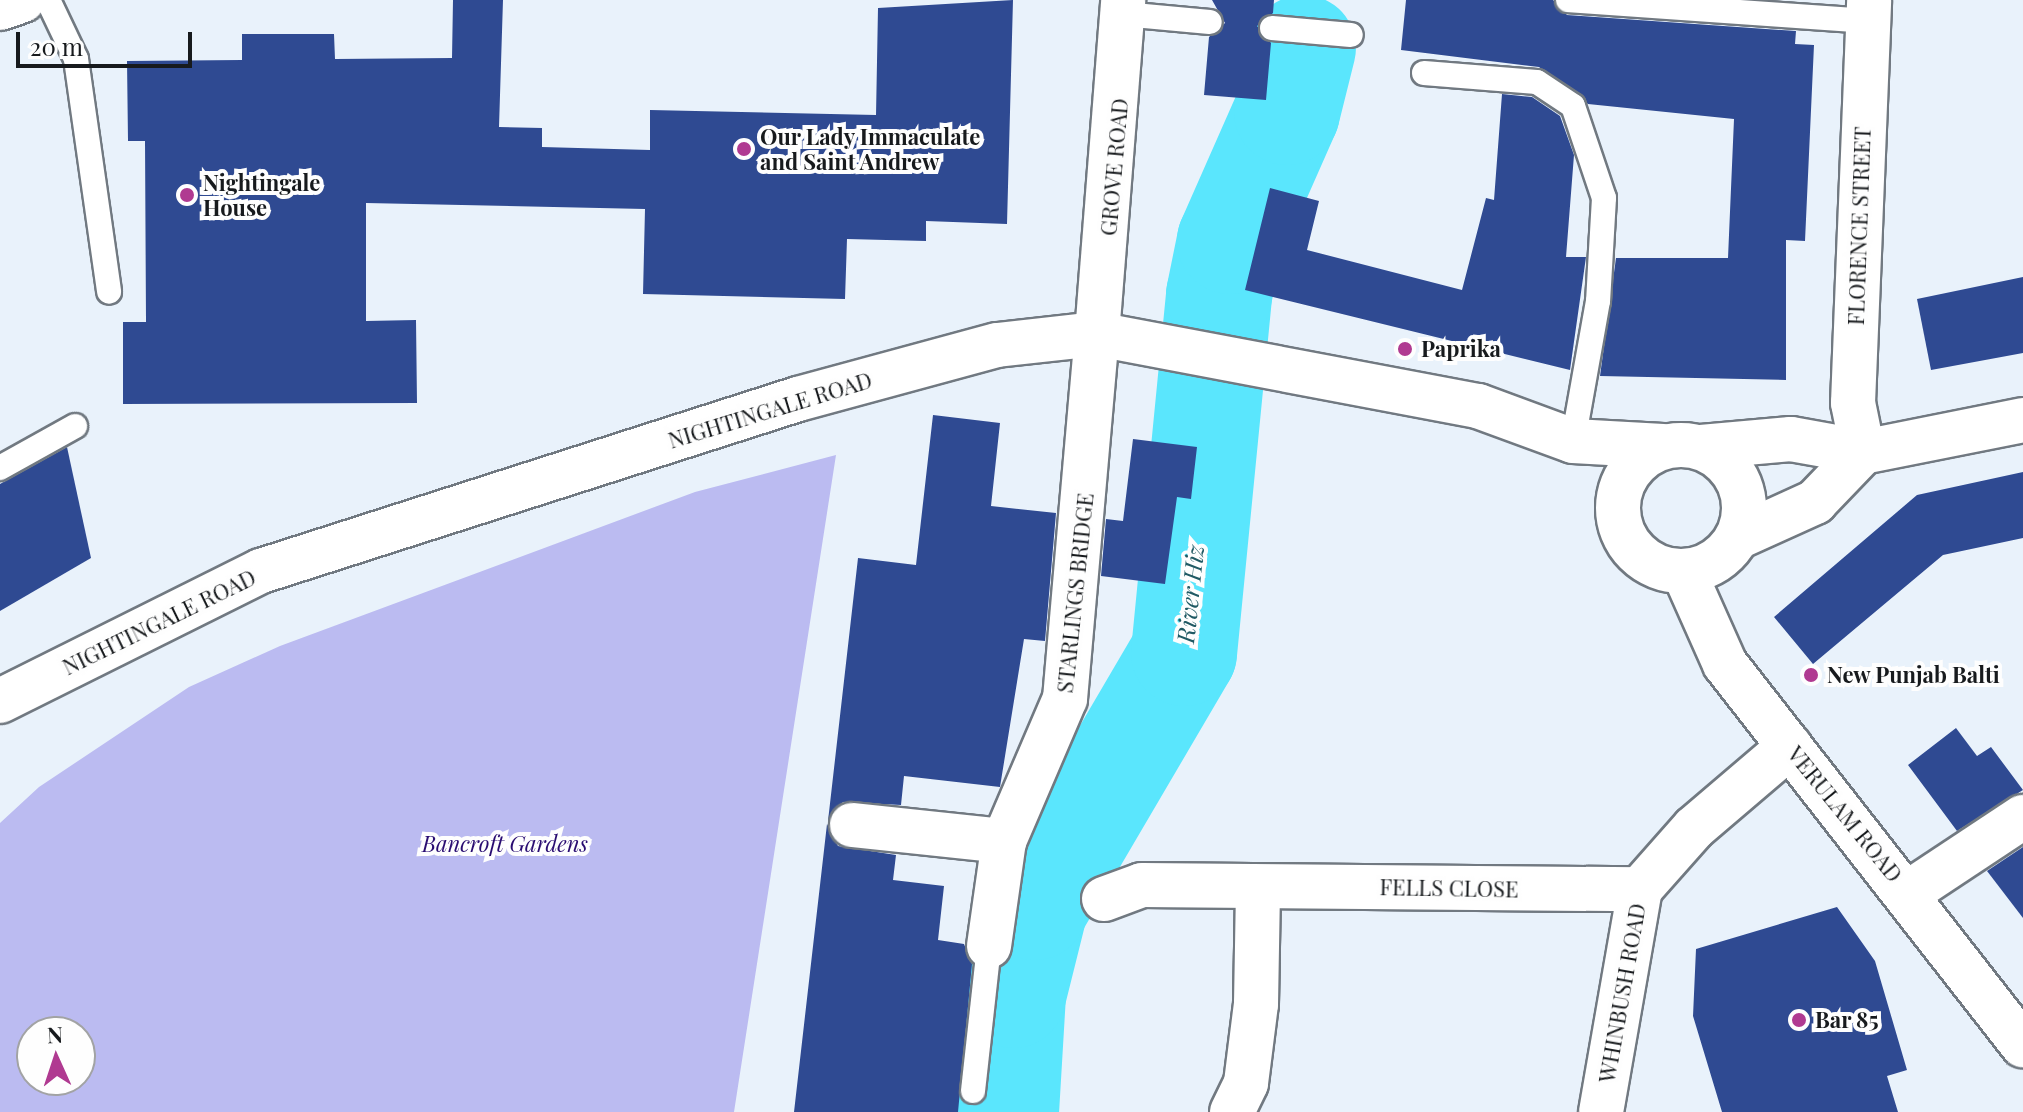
<!DOCTYPE html>
<style>
body{margin:0}
#map{position:relative;width:2023px;height:1112px;overflow:hidden;background:#e9f2fb;font-family:"Playfair Display",serif}
div>[style]{position:absolute}
[style*='--x']{left:calc(var(--x)*1px);top:calc(var(--y)*1px);width:calc(var(--w)*1px);rotate:calc(var(--a)*1deg)}
.green>*{inset:0;background:#bbbbf1}
.river>*{height:106px;margin:-53px;padding:0 53px;transform-origin:53px;border-radius:53px;background:#5ae6fd}
.building>*{inset:0;background:#2f4a92}
.roads{filter:drop-shadow(2px 0 #717981) drop-shadow(-2px 0 #717981) drop-shadow(0 2px #717981) drop-shadow(0 -2px #717981)}
.lane>*{height:24px;margin:-12px;padding:0 12px;transform-origin:12px;border-radius:12px;background:#fff}
.street>*{height:44px;margin:-22px;padding:0 22px;transform-origin:22px;border-radius:22px;background:#fff}
.secondary>*{height:44px;margin:-22px;padding:0 22px;transform-origin:22px;border-radius:22px;background:#fff}
.primary>*{height:44px;margin:-22px;padding:0 22px;transform-origin:22px;border-radius:22px;background:#fff}
.primary>.ring{margin:-22px;padding:0;box-sizing:content-box;background:none;border:44px solid #fff;border-radius:50%}
.dots>*{width:22px;height:22px;translate:-50% -50%;box-sizing:border-box;border:4px solid #fefefe;border-radius:50%}
span{translate:-50% -50%;white-space:nowrap;text-align:center;line-height:1.15;-webkit-text-stroke:8px #fefefe;paint-order:stroke}
.poi-label{font-size:22px;color:#171a1d;font-weight:700}
.left{translate:0 -50%;text-align:left}
.street-label{font-size:22px;color:#171a1d}
.park-label{font-size:22px;color:#290c71;font-style:italic}
.water-label{font-size:24px;color:#205a64;font-style:italic}
.north{position:absolute;left:16px;top:1016px;width:80px;height:80px;box-sizing:border-box;background:#fefefe;border:2px solid #a2a3a4;border-radius:50%;rotate:357deg;font-size:22px;font-weight:700;line-height:32px;text-align:center;color:#171a1d}
.north::after{content:'';display:block;margin:auto;width:28px;height:36px;background:#b03a91;clip-path:polygon(50% 0,100% 100%,50% 72%,0 100%)}
.scale{position:absolute;left:16px;top:32px;width:176px;height:36px;box-sizing:border-box;border:4px solid #171a1d;border-top:0;padding-left:10px;font-size:24px;line-height:28px;white-space:nowrap;color:#171a1d;-webkit-text-stroke:6px #fefefe;paint-order:stroke}
</style>
<div id="map">
<div class="green">
<div style="clip-path:polygon(evenodd,836px 455px,734px 1112px,0 1112px,0 823px,39px 787px,189px 687px,280px 646px,695px 492px,836px 455px,32px 1032px,80px 1032px,80px 1080px,32px 1080px,32px 1032px)"></div>
</div>
<div class="river">
<div style="--x:1006;--y:1112;--w:117;--a:-86.6"></div>
<div style="--x:1013;--y:995;--w:91;--a:-76"></div>
<div style="--x:1035;--y:907;--w:294;--a:-59.6"></div>
<div style="--x:1184;--y:653;--w:360;--a:-84.4"></div>
<div style="--x:1219;--y:295;--w:55;--a:-78.5"></div>
<div style="--x:1230;--y:241;--w:141;--a:-66.2"></div>
<div style="--x:1287;--y:112;--w:66;--a:-76"></div>
</div>
<div class="building">
<div style="clip-path:polygon(453px 0,503px 0,499px 127px,542px 128px,542px 147px,650px 150px,650px 110px,876px 115px,878px 8px,1013px 0,1007px 224px,926px 221px,926px 241px,847px 239px,845px 299px,643px 294px,645px 209px,366px 203px,366px 321px,416px 320px,417px 403px,123px 404px,123px 322px,146px 322px,145px 141px,128px 141px,127px 61px,242px 60px,242px 34px,334px 34px,335px 59px,452px 58px)"></div>
<div style="clip-path:polygon(1212px 0,1274px 0,1273px 13px,1257px 26px,1271px 43px,1266px 100px,1204px 95px,1209px 37px,1225px 23px)"></div>
<div style="clip-path:polygon(1406px 0,1553px 0,1567px 15px,1796px 31px,1795px 44px,1814px 45px,1805px 241px,1786px 240px,1786px 380px,1600px 376px,1616px 258px,1728px 258px,1734px 119px,1588px 104px,1539px 67px,1401px 50px)"></div>
<div style="clip-path:polygon(1502px 94px,1532px 97px,1560px 116px,1574px 155px,1566px 257px,1586px 257px,1570px 370px,1245px 290px,1270px 188px,1319px 201px,1307px 250px,1462px 290px,1486px 198px,1494px 200px)"></div>
<div style="clip-path:polygon(2023px 277px,2023px 353px,1931px 370px,1917px 299px)"></div>
<div style="clip-path:polygon(933px 415px,1000px 423px,991px 506px,1056px 513px,1045px 641px,1024px 639px,1000px 787px,904px 776px,901px 805px,843px 802px,828px 821px,858px 558px,916px 565px)"></div>
<div style="clip-path:polygon(1133px 439px,1197px 447px,1191px 499px,1177px 497px,1165px 584px,1101px 576px,1106px 519px,1123px 521px)"></div>
<div style="clip-path:polygon(67px 447px,91px 558px,0 611px,0 484px)"></div>
<div style="clip-path:polygon(2023px 472px,2023px 538px,1943px 555px,1813px 664px,1774px 617px,1917px 495px)"></div>
<div style="clip-path:polygon(1956px 728px,1977px 756px,1991px 747px,2023px 790px,1957px 831px,1908px 765px)"></div>
<div style="clip-path:polygon(827px 824px,838px 846px,896px 855px,893px 880px,944px 886px,938px 940px,964px 944px,972px 964px,958px 1112px,794px 1112px)"></div>
<div style="clip-path:polygon(2023px 847px,2023px 918px,1987px 871px)"></div>
<div style="clip-path:polygon(1837px 907px,1875px 961px,1907px 1070px,1887px 1076px,1898px 1112px,1722px 1112px,1693px 1016px,1696px 949px)"></div>
</div>
<div class="roads">
<div class="lane">
<div style="--x:48;--y:0;--w:65;--a:64.6"></div>
<div style="--x:76;--y:59;--w:235;--a:81.9"></div>
<div style="--x:1568;--y:0;--w:300;--a:4"></div>
<div style="--x:1123;--y:14;--w:87;--a:5.3"></div>
<div style="--x:1272;--y:28;--w:79;--a:5.1"></div>
<div style="--x:1424;--y:73;--w:113;--a:4.6"></div>
<div style="--x:1537;--y:82;--w:43;--a:33.7"></div>
<div style="--x:1573;--y:106;--w:97;--a:71.4"></div>
<div style="--x:1604;--y:198;--w:103;--a:93.3"></div>
<div style="--x:1598;--y:301;--w:142;--a:100.1"></div>
<div style="--x:0;--y:468;--w:86;--a:-29.2"></div>
<div style="--x:973;--y:1091;--w:146;--a:-83.7"></div>
</div>
<div class="street">
<div style="--x:0;--y:8;--w:24;--a:-19"></div>
<div style="--x:1863;--y:452;--w:50;--a:-101.5"></div>
<div style="--x:1853;--y:403;--w:403;--a:-87.7"></div>
<div style="--x:852;--y:825;--w:153;--a:6"></div>
<div style="--x:1908;--y:893;--w:138;--a:-33.5"></div>
<div style="--x:1104;--y:899;--w:40;--a:-20.2"></div>
<div style="--x:1142;--y:885;--w:498;--a:0.5"></div>
<div style="--x:989;--y:946;--w:106;--a:-81.9"></div>
<div style="--x:1004;--y:841;--w:155;--a:-66.8"></div>
<div style="--x:1065;--y:699;--w:366;--a:-85"></div>
<div style="--x:1232;--y:1112;--w:32;--a:-64"></div>
<div style="--x:1246;--y:1083;--w:80;--a:-82.8"></div>
<div style="--x:1256;--y:1004;--w:116;--a:-89"></div>
</div>
<div class="secondary">
<div style="--x:1097;--y:334;--w:335;--a:-85.5"></div>
<div style="--x:1684;--y:572;--w:101;--a:66"></div>
<div style="--x:1725;--y:664;--w:484;--a:52"></div>
<div style="--x:1601;--y:1112;--w:226;--a:-80.1"></div>
<div style="--x:1640;--y:889;--w:81;--a:-48.5"></div>
<div style="--x:1694;--y:828;--w:126;--a:-40.5"></div>
</div>
<div class="primary">
<div class="ring" style="left:1618px;top:445px;width:82px;height:82px"></div>
<div style="--x:1701;--y:447;--w:90;--a:-5.1"></div>
<div style="--x:1791;--y:439;--w:73;--a:10.2"></div>
<div style="--x:1863;--y:452;--w:163;--a:-11.3"></div>
<div style="--x:1738;--y:537;--w:85;--a:-24.4"></div>
<div style="--x:1815;--y:502;--w:69;--a:-46.2"></div>
<div style="--x:0;--y:701;--w:292;--a:-26.5"></div>
<div style="--x:261;--y:571;--w:564;--a:-17.76"></div>
<div style="--x:798;--y:399;--w:206;--a:-15.2"></div>
<div style="--x:997;--y:345;--w:101;--a:-6.3"></div>
<div style="--x:1097;--y:334;--w:388;--a:10.7"></div>
<div style="--x:1478;--y:406;--w:101;--a:20.2"></div>
<div style="--x:1573;--y:441;--w:90;--a:3.2"></div>
</div>
</div>
<div class="dots">
<div style="left:744px;top:149px;background:#b03a91"></div>
<div style="left:187px;top:195px;background:#b03a91"></div>
<div style="left:1405px;top:349px;background:#b03a91"></div>
<div style="left:1811px;top:675px;background:#b03a91"></div>
<div style="left:1799px;top:1020px;background:#b03a91"></div>
</div>
<div class="poi-label">
<span class="left" style="left:760px;top:149px">Our Lady Immaculate<br>and Saint Andrew</span>
<span class="left" style="left:203px;top:195px">Nightingale<br>House</span>
<span class="left" style="left:1421px;top:349px">Paprika</span>
<span class="left" style="left:1827px;top:675px">New Punjab Balti</span>
<span class="left" style="left:1815px;top:1020px">Bar 85</span>
</div>
<div class="street-label">
<span style="left:1114px;top:167px;rotate:-85deg">GROVE ROAD</span>
<span style="left:1859px;top:226px;rotate:-88deg">FLORENCE STREET</span>
<span style="left:770px;top:410px;rotate:-17deg">NIGHTINGALE ROAD</span>
<span style="left:1075px;top:593px;rotate:-84deg">STARLINGS BRIDGE</span>
<span style="left:159px;top:622px;rotate:-26deg">NIGHTINGALE ROAD</span>
<span style="left:1845px;top:814px;rotate:51deg">VERULAM ROAD</span>
<span style="left:1449px;top:888px;rotate:1deg">FELLS CLOSE</span>
<span style="left:1622px;top:993px;rotate:-80deg">WHINBUSH ROAD</span>
</div>
<div class="park-label">
<span style="left:505px;top:844px">Bancroft Gardens</span>
</div>
<div class="water-label">
<span style="left:1190px;top:594px;rotate:-84deg">River Hiz</span>
</div>
<div class="north">N</div>
<div class="scale">20 m</div>
</div>
